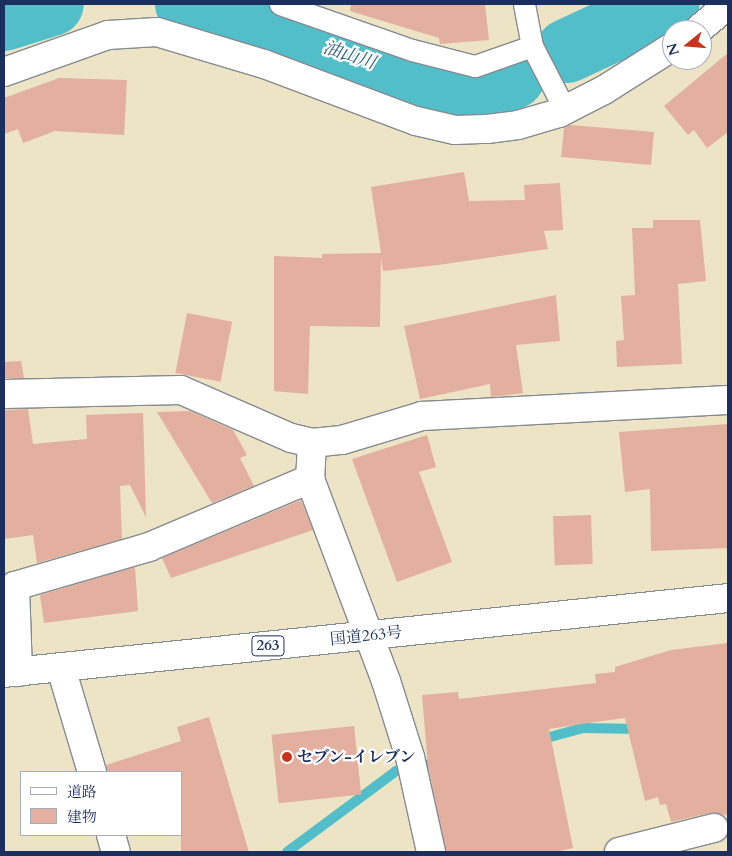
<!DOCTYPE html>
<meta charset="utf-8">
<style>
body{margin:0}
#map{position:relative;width:732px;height:856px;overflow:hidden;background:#ece4c4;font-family:Cardo,"Noto Serif JP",serif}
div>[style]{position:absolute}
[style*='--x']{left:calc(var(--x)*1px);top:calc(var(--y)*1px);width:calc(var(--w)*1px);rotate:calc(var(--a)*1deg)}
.stream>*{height:10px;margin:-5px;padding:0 5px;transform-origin:5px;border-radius:5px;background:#51bec9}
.river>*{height:64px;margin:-32px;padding:0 32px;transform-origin:32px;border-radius:32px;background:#51bec9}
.building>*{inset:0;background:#e3af9e;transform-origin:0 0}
.roads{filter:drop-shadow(1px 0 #848a91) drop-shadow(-1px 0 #848a91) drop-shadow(0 1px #848a91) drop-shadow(0 -1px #848a91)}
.service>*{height:21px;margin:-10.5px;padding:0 10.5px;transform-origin:10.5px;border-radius:10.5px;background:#fff}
.minor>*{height:28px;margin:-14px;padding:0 14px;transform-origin:14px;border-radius:14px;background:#fff}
.trunk>*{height:28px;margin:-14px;padding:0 14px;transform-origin:14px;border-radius:14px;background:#fff}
.dots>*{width:14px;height:14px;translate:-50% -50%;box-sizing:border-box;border:2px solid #fff;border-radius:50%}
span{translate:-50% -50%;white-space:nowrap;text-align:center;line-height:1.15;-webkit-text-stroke:4.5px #fff;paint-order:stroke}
.shield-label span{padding:1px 4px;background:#fff;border:1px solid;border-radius:4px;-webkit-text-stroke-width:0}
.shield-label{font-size:15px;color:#1b2f5e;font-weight:700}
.street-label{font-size:16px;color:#1b2f5e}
.poi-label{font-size:16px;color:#1b2f5e;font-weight:700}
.left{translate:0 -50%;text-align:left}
.water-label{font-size:18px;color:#2e6183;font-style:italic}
.frame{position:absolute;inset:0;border:5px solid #1b2f5e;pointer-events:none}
.legend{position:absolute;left:20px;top:771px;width:162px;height:65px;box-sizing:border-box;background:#fff;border:1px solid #a4acbf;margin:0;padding:6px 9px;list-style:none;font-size:15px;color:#1b2f5e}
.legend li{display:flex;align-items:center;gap:10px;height:25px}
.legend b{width:25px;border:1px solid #a4acbf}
.north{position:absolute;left:662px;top:20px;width:50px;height:50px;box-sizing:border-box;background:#fff;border:1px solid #a4acbf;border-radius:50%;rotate:253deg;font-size:14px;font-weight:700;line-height:20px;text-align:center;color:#1b2f5e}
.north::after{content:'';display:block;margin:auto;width:18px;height:22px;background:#c8321e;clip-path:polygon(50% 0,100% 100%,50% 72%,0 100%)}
</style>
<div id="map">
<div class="stream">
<div style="--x:539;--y:740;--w:46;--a:-15.3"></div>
<div style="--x:583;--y:728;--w:58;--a:1"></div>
<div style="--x:287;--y:852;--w:136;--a:-36.6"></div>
<div style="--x:396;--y:771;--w:45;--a:-11.6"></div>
</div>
<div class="river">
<div style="--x:187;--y:4;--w:205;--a:17.9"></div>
<div style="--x:382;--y:67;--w:97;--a:13.2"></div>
<div style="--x:476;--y:89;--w:39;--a:-18"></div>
<div style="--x:4;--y:19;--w:50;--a:-17.4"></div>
<div style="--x:567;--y:51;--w:111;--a:-25"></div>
</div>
<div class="building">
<div style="clip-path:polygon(351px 4px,485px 4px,489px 40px,440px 44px,439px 38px,350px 11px)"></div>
<div style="clip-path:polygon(728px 53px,728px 132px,707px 148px,694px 130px,688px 135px,664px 106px)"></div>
<div style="clip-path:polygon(59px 78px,127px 80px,124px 135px,55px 131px,23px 143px,18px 129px,4px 134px,4px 98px)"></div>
<div style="clip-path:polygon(570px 125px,654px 132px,651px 165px,561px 157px,564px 128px)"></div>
<div style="clip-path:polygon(464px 172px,469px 201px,525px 200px,524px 185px,560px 183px,563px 230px,544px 231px,548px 249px,438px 265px,383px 271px,381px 257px,380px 327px,310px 326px,308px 394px,274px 391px,274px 256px,322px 258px,322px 254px,381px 253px,371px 187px)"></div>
<div style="clip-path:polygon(653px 220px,700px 220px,706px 281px,678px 284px,682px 364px,617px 367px,616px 341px,624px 340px,621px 296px,635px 295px,632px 228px,653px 228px)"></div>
<div style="clip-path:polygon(556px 295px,560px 341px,516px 345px,523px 393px,491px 397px,490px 384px,420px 399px,404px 326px)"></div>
<div style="left:187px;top:313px;width:46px;height:61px;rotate:11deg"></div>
<div style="clip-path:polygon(21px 361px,24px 378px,4px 378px,4px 362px)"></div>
<div style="clip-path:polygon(28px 409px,33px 444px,87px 439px,86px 415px,143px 413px,146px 517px,130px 485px,120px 486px,122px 539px,37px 563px,33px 535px,4px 539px,4px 410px)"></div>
<div style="clip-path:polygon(190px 411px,233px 430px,247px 455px,240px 458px,254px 486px,212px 503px,157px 412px)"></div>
<div style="clip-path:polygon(728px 424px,728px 548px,651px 551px,650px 489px,625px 492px,619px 432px)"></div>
<div style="clip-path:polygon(427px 435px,436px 467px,419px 472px,452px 562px,397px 582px,352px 459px)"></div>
<div style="clip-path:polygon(301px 500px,313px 530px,171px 578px,162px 558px)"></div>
<div style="left:591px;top:515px;width:49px;height:38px;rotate:88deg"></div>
<div style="clip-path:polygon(135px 567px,138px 611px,44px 623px,40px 595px)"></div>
<div style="clip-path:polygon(728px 643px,728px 815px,710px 813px,671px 822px,666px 804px,660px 805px,658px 797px,645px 801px,625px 718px,595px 722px,549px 729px,573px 848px,555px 852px,446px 852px,428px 766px,422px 695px,458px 692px,459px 699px,596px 683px,595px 674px,615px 672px,615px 667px,671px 650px)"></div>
<div style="clip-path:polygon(209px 717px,249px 852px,181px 852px,181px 772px,107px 772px,106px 765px,181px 741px,177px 727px)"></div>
<div style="left:354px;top:726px;width:69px;height:83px;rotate:84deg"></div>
</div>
<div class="roads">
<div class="service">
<div style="--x:280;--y:4;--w:140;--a:19.2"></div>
<div style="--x:412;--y:50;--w:65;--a:14.3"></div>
<div style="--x:475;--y:66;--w:60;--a:-19.3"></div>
<div style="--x:524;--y:4;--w:43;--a:79.2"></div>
<div style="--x:532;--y:46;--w:72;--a:62.7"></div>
</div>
<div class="minor">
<div style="--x:698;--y:30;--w:39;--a:-40"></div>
<div style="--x:4;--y:72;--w:110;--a:-19.6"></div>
<div style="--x:108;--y:35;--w:49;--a:-3.5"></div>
<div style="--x:157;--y:32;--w:112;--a:16.7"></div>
<div style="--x:264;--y:64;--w:162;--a:20.6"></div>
<div style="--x:416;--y:121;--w:40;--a:13"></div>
<div style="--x:455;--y:130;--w:32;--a:-2"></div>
<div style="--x:487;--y:129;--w:31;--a:-7"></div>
<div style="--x:518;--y:125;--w:43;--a:-16.3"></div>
<div style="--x:559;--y:113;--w:51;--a:-27.1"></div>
<div style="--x:604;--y:90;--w:80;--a:-32.3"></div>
<div style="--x:4;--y:394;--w:177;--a:-1.3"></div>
<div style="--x:181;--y:390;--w:120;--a:23.6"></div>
<div style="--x:291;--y:438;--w:22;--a:13"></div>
<div style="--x:312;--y:443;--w:30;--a:-6"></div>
<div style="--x:342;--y:440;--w:84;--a:-16.7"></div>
<div style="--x:422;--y:416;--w:306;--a:-3"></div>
<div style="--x:312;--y:443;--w:36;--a:93"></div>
<div style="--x:310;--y:479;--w:216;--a:69.4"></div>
<div style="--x:386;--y:681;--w:80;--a:72.5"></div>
<div style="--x:410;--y:757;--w:97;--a:77.5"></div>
<div style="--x:61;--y:668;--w:109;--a:73.4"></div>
<div style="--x:18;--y:672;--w:86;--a:-92"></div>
<div style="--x:15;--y:586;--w:140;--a:-16.2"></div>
<div style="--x:149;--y:547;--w:175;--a:-22.9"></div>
<div style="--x:111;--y:835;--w:18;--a:74"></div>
<div style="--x:619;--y:852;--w:98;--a:-14.2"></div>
</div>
<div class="trunk">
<div style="--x:4;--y:673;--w:728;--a:-5.91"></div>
</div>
</div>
<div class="dots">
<div style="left:287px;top:757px;background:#c8321e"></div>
</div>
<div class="shield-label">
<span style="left:268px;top:646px">263</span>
</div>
<div class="street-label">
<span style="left:366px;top:636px;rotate:-6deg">国道263号</span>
</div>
<div class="poi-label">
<span class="left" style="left:297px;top:757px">セブン-イレブン</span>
</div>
<div class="water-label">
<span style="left:349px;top:56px;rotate:18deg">油山川</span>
</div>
<div class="frame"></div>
<ul class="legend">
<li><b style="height:6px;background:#fff"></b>道路</li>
<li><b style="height:14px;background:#e3af9e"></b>建物</li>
</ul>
<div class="north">N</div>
</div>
